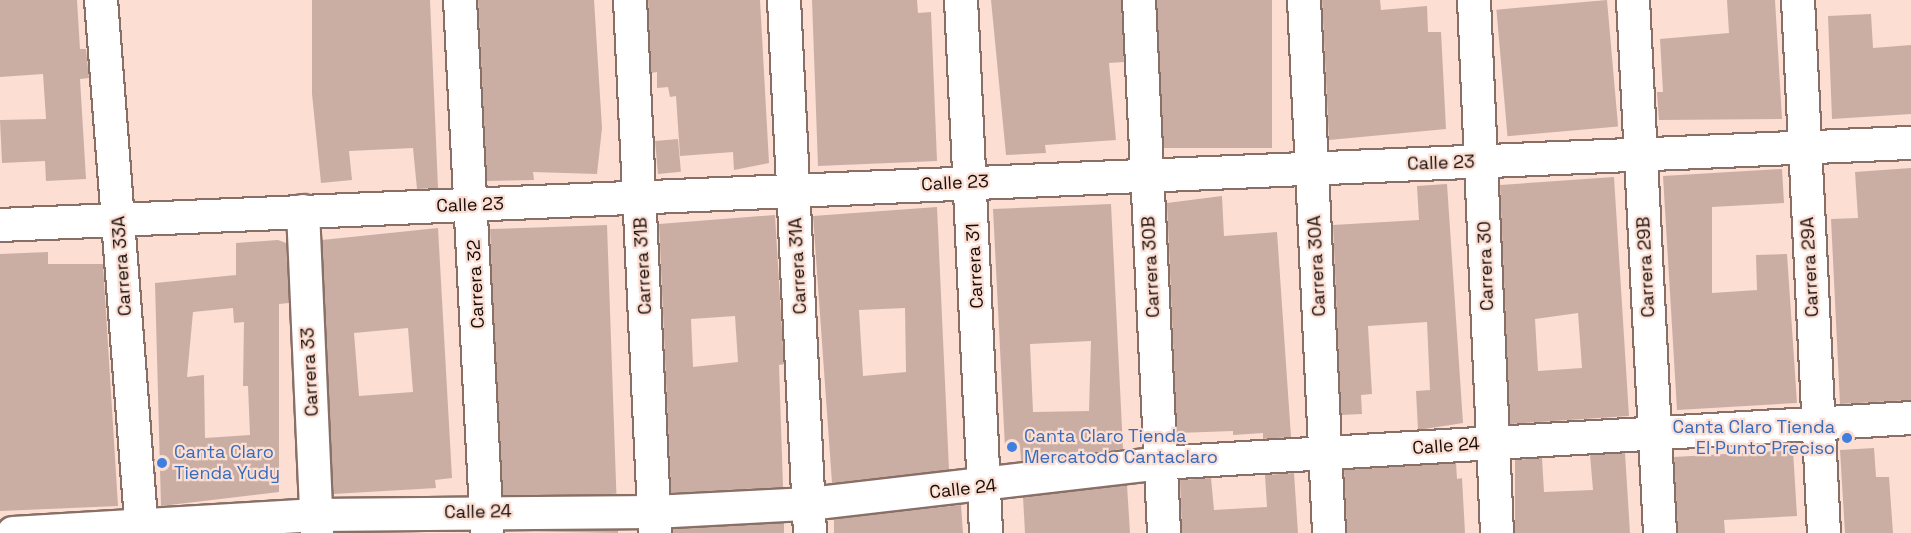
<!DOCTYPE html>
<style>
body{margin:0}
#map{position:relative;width:1911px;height:533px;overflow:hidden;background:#fcded3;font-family:"Space Grotesk",sans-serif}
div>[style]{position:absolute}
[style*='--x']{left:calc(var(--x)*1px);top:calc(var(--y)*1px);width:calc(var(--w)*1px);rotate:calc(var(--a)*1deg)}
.building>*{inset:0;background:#caaea4;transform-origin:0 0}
.roads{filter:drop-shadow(2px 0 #896f66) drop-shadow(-2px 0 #896f66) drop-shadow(0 2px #896f66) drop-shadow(0 -2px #896f66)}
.minor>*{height:32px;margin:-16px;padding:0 16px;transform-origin:16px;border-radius:16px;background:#fff}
.dots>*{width:16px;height:16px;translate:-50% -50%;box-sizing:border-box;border:3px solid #fcded3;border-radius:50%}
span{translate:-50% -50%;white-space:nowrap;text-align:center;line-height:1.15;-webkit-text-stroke:4.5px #fcded3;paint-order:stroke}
.street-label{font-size:18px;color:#160d09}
.shop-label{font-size:18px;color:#366cbe}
.right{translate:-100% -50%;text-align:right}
.left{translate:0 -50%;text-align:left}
</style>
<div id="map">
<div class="building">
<div style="clip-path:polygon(0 0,77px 0,80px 49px,86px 49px,89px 78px,80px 79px,86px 179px,46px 181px,45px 161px,2px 163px,0 120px,46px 119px,43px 74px,0 77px)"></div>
<div style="clip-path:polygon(312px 0,430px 0,438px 188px,417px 189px,413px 148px,349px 151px,352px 180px,321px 183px,312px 94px)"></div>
<div style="clip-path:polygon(478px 0,594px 0,602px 128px,597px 174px,533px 172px,534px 180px,487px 181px)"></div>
<div style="clip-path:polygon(648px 0,760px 0,769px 163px,734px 170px,733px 152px,680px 156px,676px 96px,670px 97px,668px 87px,657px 88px,657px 72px,651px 73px)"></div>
<div style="clip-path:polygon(812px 0,917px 0,918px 13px,931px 12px,937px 161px,818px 166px)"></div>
<div style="clip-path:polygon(991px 0,1121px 0,1124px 62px,1109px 63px,1116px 140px,1045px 145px,1046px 153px,1006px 155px)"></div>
<div style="left:1157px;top:0;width:115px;height:148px"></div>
<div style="clip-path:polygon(1322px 0,1380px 0,1381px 10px,1427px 6px,1428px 32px,1441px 32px,1446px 129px,1329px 140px)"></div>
<div style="left:1607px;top:0;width:127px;height:111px;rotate:85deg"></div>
<div style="clip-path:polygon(1727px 0,1775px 0,1782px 119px,1659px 120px,1657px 92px,1663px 92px,1660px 39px,1729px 33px)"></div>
<div style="clip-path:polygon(1871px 14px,1873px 48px,1911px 45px,1911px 114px,1832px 119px,1828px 16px)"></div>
<div style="left:678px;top:139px;width:33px;height:23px;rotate:85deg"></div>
<div style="clip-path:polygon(1911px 168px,1911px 400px,1840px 404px,1831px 219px,1858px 218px,1855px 172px)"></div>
<div style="clip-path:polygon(1782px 169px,1784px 203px,1712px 207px,1712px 293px,1757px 290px,1756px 255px,1787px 254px,1797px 403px,1677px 410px,1663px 176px)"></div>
<div style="clip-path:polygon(evenodd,1614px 177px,1629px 416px,1510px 424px,1500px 185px,1614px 177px,1578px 313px,1582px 368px,1538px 371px,1535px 319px,1578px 313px)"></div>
<div style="clip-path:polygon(1447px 184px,1463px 423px,1418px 430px,1416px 391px,1430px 390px,1427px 322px,1368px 326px,1372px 394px,1361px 395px,1362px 414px,1341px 415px,1333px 225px,1419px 220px,1417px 186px)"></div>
<div style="clip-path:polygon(1222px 196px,1224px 236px,1277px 232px,1291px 437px,1263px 439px,1263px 433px,1233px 435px,1233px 431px,1177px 433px,1167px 203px)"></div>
<div style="clip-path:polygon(evenodd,1111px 204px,1123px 449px,1021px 461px,1020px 447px,1005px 448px,993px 209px,1111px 204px,1091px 341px,1089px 411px,1033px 412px,1030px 344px,1091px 341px)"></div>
<div style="clip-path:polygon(evenodd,937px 207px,949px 470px,832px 483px,813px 216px,937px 207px,905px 308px,906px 372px,863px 376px,859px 310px,905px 308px)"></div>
<div style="clip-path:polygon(evenodd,775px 215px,784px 364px,779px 365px,783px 487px,671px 493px,659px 224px,775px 215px,735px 316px,738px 362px,693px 367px,691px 319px,735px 316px)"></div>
<div style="left:607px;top:225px;width:269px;height:117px;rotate:88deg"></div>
<div style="clip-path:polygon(evenodd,438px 228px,452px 478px,435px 480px,436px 488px,333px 494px,322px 240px,438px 228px,408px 328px,413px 392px,359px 396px,354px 333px,408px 328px)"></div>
<div style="clip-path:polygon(evenodd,278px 240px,286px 243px,289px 303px,279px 304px,279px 492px,161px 506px,155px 283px,236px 275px,236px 243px,278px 240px,233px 308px,234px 323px,244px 322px,243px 386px,248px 386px,250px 435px,205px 438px,204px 375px,187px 377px,193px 312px,233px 308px)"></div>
<div style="clip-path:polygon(48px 252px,48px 264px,103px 264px,118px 506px,0 511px,0 254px)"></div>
<div style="clip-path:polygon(1874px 448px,1876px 477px,1889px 477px,1893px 533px,1845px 533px,1840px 450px)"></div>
<div style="clip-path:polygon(1793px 450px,1797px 516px,1724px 520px,1725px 533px,1678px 533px,1674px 457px)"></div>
<div style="clip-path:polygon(1625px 453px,1630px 533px,1515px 533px,1515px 460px,1542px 458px,1544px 492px,1593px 490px,1590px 455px)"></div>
<div style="clip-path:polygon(1456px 463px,1457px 479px,1462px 478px,1465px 533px,1347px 533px,1344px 470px)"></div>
<div style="clip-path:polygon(1294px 473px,1298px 533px,1182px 533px,1180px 480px,1211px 478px,1214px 510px,1267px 507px,1265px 475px)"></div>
<div style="clip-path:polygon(1127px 485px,1130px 533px,1025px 533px,1023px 497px)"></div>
<div style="clip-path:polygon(961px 505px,963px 533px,834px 533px,834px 519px)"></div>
<div style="clip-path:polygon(784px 523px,784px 533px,673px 533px,673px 529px)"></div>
<div style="clip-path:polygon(618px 530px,618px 533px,508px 531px)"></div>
</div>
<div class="roads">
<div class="minor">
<div style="--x:101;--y:0;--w:535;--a:85.6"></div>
<div style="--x:460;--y:0;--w:533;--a:87.09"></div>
<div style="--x:630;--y:0;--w:533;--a:87.31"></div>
<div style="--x:784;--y:0;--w:534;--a:87.21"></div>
<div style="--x:961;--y:0;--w:534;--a:87.31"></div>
<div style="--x:1139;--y:0;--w:534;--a:87.31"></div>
<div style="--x:1304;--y:0;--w:534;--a:87.31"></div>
<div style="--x:1474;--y:0;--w:533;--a:87.53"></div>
<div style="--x:1633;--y:0;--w:534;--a:87.1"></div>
<div style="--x:1798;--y:0;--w:534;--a:87.21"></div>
<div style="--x:303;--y:211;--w:322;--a:87.5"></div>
<div style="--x:0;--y:225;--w:1913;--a:-2.46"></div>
<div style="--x:13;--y:533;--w:304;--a:-3.4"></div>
<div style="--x:316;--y:515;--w:338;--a:-0.5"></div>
<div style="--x:654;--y:512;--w:155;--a:-3"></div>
<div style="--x:809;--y:504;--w:354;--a:-6.6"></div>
<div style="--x:1161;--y:463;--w:751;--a:-3.43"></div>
</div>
</div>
<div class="dots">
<div style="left:1847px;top:438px;background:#3f7fe0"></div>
<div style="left:1012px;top:447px;background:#3f7fe0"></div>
<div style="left:162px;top:463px;background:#3f7fe0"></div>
</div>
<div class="street-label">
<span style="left:1441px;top:163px;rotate:-2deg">Calle 23</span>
<span style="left:955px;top:183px;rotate:-3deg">Calle 23</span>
<span style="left:470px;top:205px;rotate:-2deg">Calle 23</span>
<span style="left:122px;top:266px;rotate:-94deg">Carrera 33A</span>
<span style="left:643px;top:266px;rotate:-93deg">Carrera 31B</span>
<span style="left:798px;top:266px;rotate:-93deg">Carrera 31A</span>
<span style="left:975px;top:266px;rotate:-93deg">Carrera 31</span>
<span style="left:1317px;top:266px;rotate:-93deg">Carrera 30A</span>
<span style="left:1486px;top:266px;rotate:-92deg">Carrera 30</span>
<span style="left:1151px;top:267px;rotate:-93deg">Carrera 30B</span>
<span style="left:1646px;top:267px;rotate:-93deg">Carrera 29B</span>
<span style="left:1810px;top:267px;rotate:-93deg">Carrera 29A</span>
<span style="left:476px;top:284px;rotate:-93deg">Carrera 32</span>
<span style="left:310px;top:372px;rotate:-93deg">Carrera 33</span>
<span style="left:1446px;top:446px;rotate:-4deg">Calle 24</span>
<span style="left:963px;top:489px;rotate:-6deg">Calle 24</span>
<span style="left:478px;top:512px;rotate:-1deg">Calle 24</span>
</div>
<div class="shop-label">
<span class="right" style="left:1835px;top:438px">Canta Claro Tienda<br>El Punto Preciso</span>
<span class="left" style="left:1024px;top:447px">Canta Claro Tienda<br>Mercatodo Cantaclaro</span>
<span class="left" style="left:174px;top:463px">Canta Claro<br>Tienda Yudy</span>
</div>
</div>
